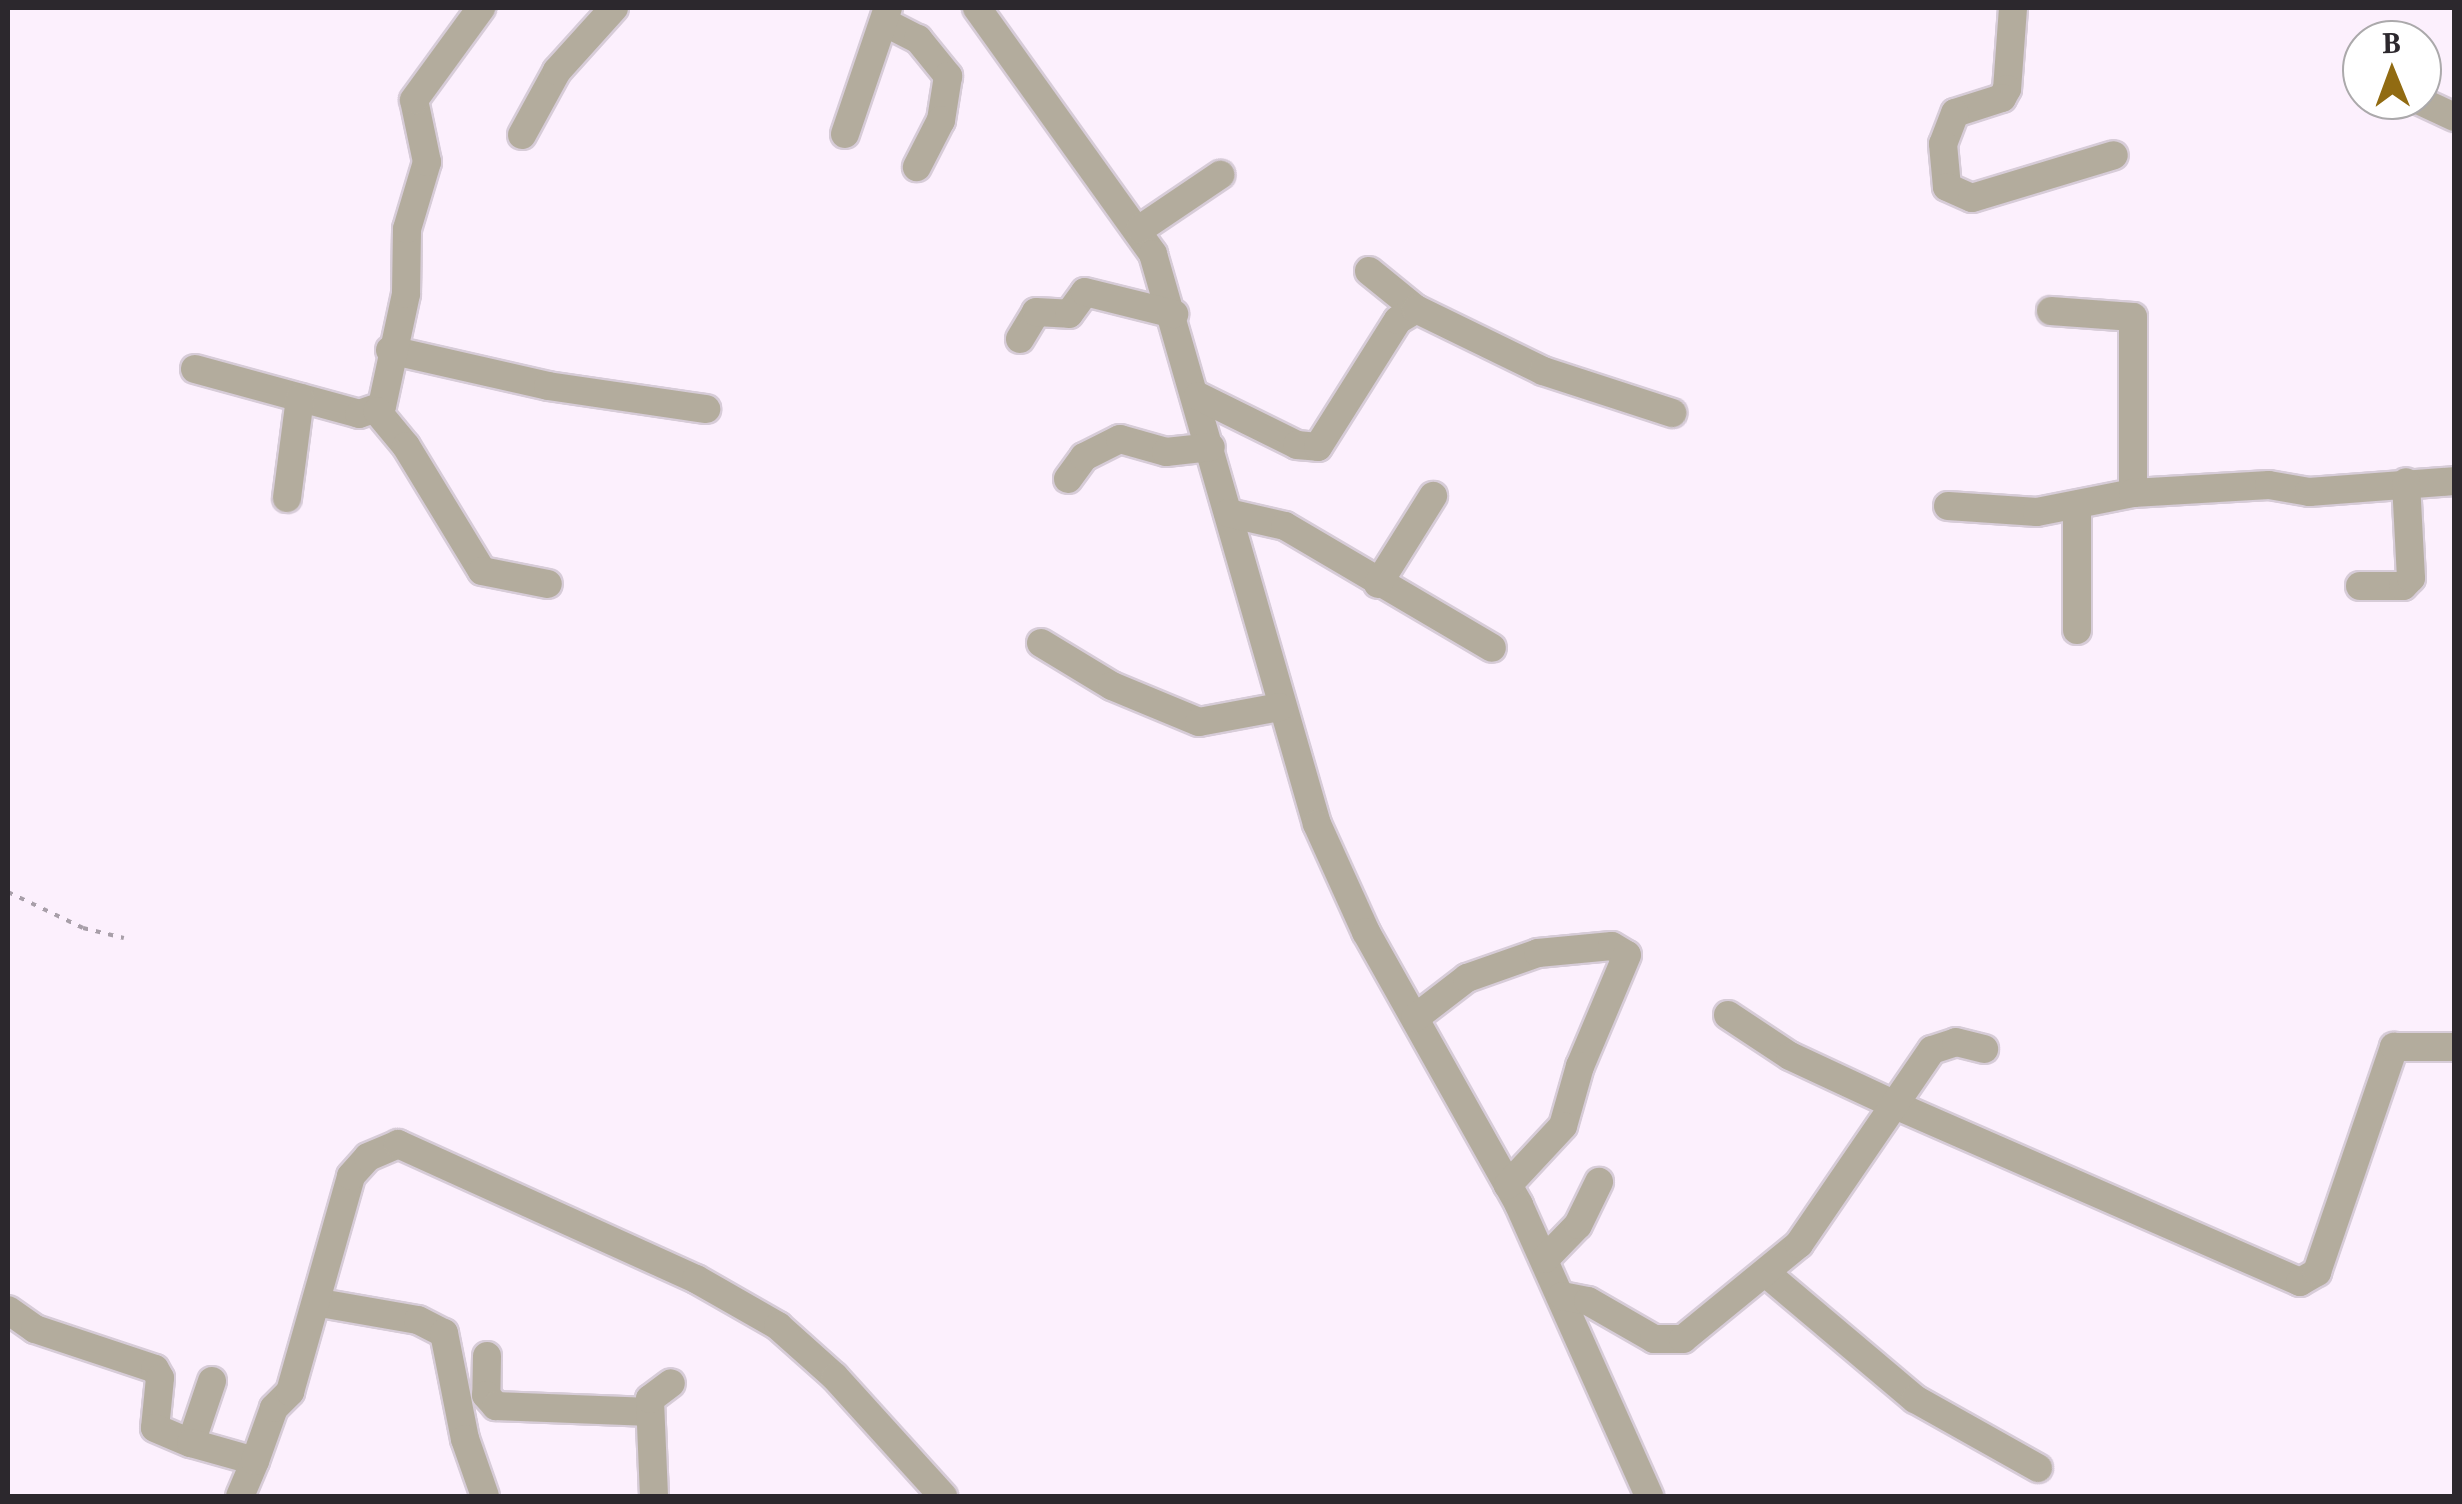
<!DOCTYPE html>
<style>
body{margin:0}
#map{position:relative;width:2462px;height:1504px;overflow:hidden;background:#fcf0fd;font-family:"Noto Serif",serif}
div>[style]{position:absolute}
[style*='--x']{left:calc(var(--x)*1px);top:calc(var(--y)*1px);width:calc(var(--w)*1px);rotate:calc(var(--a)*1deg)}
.path>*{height:4px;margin-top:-2px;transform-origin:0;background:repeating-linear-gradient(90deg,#a89fa9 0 5px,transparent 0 13px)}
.roads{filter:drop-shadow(2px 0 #d7ccd8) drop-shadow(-2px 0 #d7ccd8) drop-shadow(0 2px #d7ccd8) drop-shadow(0 -2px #d7ccd8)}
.minor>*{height:28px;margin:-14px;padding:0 14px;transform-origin:14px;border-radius:14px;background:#b3ac9d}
span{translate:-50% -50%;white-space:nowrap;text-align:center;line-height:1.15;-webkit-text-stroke:9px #fff;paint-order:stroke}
.frame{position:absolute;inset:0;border:10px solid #2c282d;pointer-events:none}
.north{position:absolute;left:2342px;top:20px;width:100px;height:100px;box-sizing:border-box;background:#fff;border:2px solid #aba9ab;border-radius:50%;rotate:359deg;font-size:28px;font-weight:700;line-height:40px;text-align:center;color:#2c282d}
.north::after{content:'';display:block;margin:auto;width:35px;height:45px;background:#916b12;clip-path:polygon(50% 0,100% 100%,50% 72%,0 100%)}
</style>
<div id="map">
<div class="path">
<div style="--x:8;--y:892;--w:83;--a:25.6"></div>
<div style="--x:83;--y:928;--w:42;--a:13.7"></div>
</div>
<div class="roads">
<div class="minor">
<div style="--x:977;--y:8;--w:302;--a:54.4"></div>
<div style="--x:1153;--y:254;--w:593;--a:73.95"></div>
<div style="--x:1317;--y:824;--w:119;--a:65.6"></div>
<div style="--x:1366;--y:932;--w:313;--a:60.7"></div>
<div style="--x:1519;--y:1205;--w:319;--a:65.9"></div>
<div style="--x:2013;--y:8;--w:81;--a:94.2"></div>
<div style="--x:2007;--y:89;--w:10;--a:119"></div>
<div style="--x:2002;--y:98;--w:49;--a:162.3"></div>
<div style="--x:1955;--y:113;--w:33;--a:111"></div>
<div style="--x:1943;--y:144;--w:43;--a:84.7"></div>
<div style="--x:1947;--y:187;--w:27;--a:24"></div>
<div style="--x:1972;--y:198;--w:148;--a:-16.8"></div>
<div style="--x:888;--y:24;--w:34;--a:27"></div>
<div style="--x:918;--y:39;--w:48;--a:51"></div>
<div style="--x:948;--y:76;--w:45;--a:99"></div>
<div style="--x:941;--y:120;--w:53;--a:117.1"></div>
<div style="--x:2418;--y:100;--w:40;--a:25"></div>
<div style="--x:845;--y:134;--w:133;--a:-71.2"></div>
<div style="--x:522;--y:135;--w:73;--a:-61.3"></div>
<div style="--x:557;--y:71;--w:85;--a:-47.9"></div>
<div style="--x:1140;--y:229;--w:97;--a:-34"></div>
<div style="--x:1369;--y:271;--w:60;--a:39"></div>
<div style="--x:2051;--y:311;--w:82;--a:4.2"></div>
<div style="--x:2133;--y:317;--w:176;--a:90"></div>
<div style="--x:1020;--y:339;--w:31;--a:-59"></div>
<div style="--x:1036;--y:312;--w:33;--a:3"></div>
<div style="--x:1069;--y:314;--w:27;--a:-54"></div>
<div style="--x:1085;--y:292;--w:92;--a:13.9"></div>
<div style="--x:390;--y:350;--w:162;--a:12.8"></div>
<div style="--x:548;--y:386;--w:160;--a:8.3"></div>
<div style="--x:195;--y:369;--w:170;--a:15.3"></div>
<div style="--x:359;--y:414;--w:24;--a:-19"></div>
<div style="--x:382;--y:406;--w:115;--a:-77.9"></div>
<div style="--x:406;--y:294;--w:65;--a:-89.1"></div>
<div style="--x:407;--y:229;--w:70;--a:-73.4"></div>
<div style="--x:427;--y:162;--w:63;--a:-101.8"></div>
<div style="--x:414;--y:100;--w:114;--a:-53.9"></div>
<div style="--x:1198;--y:396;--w:110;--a:26.3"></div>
<div style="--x:1297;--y:445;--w:21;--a:5"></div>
<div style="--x:1318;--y:447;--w:150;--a:-57.8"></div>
<div style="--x:1398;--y:320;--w:21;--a:-31"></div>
<div style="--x:1416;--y:309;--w:141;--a:26"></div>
<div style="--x:1543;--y:371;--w:136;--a:18"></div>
<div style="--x:377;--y:411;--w:45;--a:50.4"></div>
<div style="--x:406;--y:446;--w:146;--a:58.7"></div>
<div style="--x:482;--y:571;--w:67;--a:11.1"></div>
<div style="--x:1068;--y:479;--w:27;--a:-54"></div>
<div style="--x:1084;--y:457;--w:40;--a:-26.6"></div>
<div style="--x:1120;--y:439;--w:48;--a:15.8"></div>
<div style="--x:1166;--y:452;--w:45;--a:-6.3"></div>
<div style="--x:287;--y:498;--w:101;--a:-82.6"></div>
<div style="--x:1948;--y:506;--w:89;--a:3.9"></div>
<div style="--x:2037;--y:512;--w:98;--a:-11.2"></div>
<div style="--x:2133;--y:493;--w:136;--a:-3.4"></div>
<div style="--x:2269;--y:485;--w:41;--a:9.9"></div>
<div style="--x:2309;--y:492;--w:145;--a:-4.3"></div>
<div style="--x:1228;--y:513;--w:58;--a:12.8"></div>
<div style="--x:1285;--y:526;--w:240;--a:30.5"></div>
<div style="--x:1378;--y:584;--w:104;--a:-58"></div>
<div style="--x:2360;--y:586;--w:43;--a:0"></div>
<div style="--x:2403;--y:586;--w:11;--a:-45"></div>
<div style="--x:2411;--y:578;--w:96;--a:-93"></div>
<div style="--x:2077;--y:630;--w:123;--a:-90"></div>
<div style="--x:1041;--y:643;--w:83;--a:31.2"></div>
<div style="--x:1112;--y:686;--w:94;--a:22.5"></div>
<div style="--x:1199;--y:722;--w:82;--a:-10.5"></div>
<div style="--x:1728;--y:1015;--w:74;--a:33.5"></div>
<div style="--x:1790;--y:1056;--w:116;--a:25"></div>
<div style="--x:1895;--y:1105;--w:442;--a:23.6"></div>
<div style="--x:2300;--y:1282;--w:20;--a:-30"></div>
<div style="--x:2317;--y:1272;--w:238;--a:-71.1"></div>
<div style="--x:2394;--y:1047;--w:60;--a:0"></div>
<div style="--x:1415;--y:1018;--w:66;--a:-37.6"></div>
<div style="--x:1467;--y:978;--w:75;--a:-19.4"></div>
<div style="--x:1538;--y:953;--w:74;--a:-5.4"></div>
<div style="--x:1612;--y:946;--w:17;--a:31"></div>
<div style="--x:1627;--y:955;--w:121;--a:112.9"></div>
<div style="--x:1580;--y:1066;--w:62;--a:105.8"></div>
<div style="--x:1563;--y:1126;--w:81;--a:133"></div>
<div style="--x:1545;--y:1259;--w:47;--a:-45.9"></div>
<div style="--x:1578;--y:1225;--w:48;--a:-64"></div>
<div style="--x:1767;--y:1274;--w:194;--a:40.2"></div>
<div style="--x:1915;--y:1399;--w:141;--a:29.3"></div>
<div style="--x:1562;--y:1296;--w:26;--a:11"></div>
<div style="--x:1588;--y:1301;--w:76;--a:29.9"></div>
<div style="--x:1654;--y:1339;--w:29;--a:0"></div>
<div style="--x:1683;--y:1339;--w:150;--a:-39.3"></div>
<div style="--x:1799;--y:1244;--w:235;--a:-55.6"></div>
<div style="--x:1932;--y:1050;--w:25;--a:-18"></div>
<div style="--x:1956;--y:1042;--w:29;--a:14"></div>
<div style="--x:326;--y:1304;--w:93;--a:9.9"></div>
<div style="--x:418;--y:1320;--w:29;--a:27"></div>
<div style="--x:444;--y:1333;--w:108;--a:78.8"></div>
<div style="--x:465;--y:1439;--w:60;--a:70.7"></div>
<div style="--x:8;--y:1310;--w:33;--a:35"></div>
<div style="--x:35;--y:1329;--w:126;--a:18.4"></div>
<div style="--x:155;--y:1369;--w:10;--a:61"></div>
<div style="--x:160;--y:1378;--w:50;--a:95.7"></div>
<div style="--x:155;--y:1428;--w:39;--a:23"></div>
<div style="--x:487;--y:1356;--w:39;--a:91"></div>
<div style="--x:486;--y:1395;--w:15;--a:48"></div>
<div style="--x:496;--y:1406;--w:154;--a:2.2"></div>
<div style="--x:212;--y:1381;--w:65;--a:108.7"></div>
<div style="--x:191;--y:1443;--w:66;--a:15.7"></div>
<div style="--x:255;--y:1461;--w:38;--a:113"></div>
<div style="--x:255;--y:1461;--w:56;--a:-70.3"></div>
<div style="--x:274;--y:1408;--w:23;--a:-45"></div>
<div style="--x:290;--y:1392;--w:224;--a:-74.2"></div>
<div style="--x:351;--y:1176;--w:25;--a:-48"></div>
<div style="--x:368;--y:1157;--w:33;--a:-23"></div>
<div style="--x:398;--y:1144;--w:327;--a:24.4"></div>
<div style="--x:696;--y:1279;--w:95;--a:29.8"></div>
<div style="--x:778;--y:1326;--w:76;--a:41.8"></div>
<div style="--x:835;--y:1377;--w:161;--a:47.8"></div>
<div style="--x:654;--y:1496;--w:97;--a:-92.4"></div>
<div style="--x:650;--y:1399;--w:26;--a:-37"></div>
</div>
</div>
<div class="frame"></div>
<div class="north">B</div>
</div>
